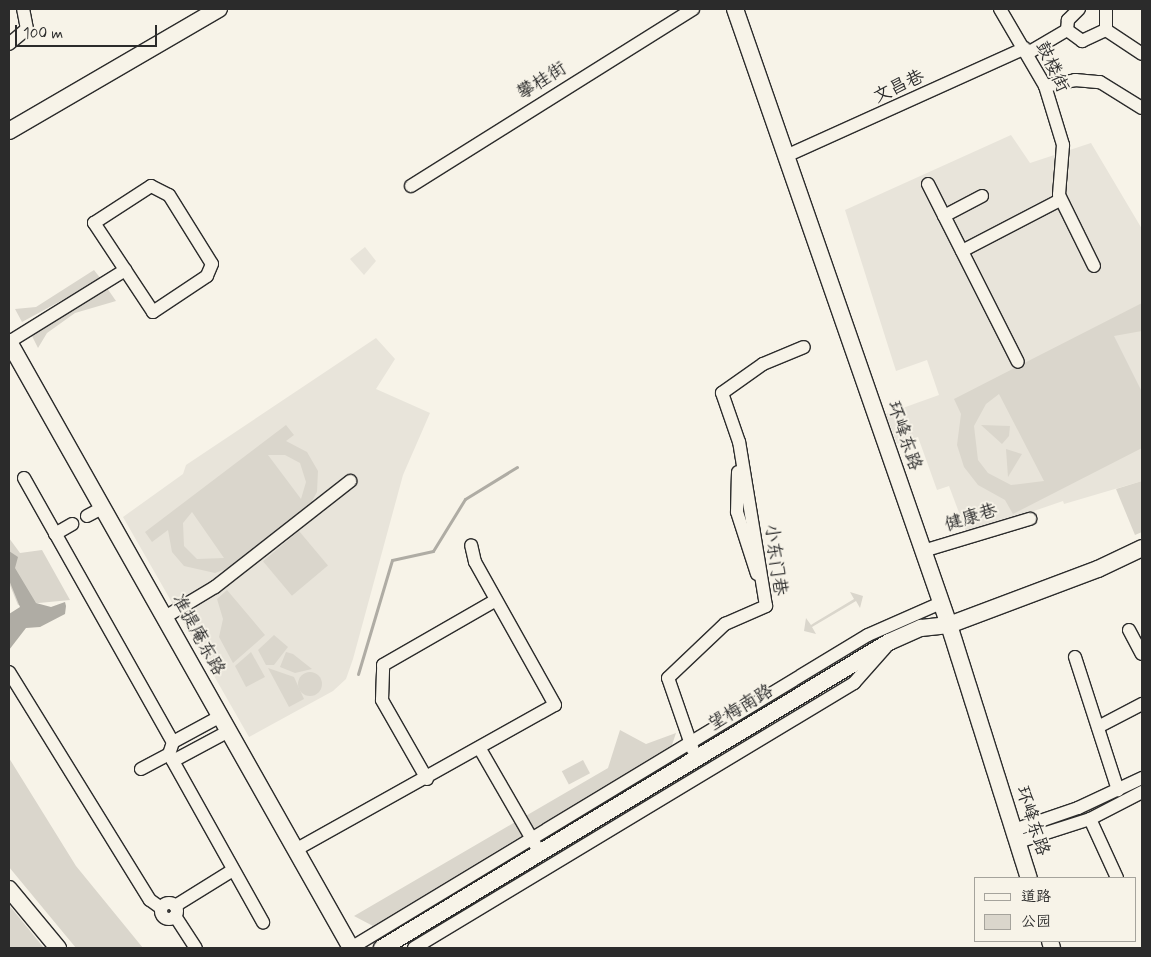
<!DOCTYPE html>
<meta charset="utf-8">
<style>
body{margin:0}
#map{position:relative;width:1151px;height:957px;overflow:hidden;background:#f7f3e8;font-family:Mynerve,"LXGW WenKai TC",sans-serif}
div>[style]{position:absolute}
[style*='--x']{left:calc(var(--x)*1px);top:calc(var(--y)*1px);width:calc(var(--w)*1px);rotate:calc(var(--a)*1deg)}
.built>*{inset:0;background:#e8e4da}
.green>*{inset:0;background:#dad6cc;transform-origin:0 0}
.round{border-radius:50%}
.water>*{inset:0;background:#afaca4}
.stream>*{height:3px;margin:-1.5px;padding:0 1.5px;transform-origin:1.5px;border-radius:1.5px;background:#afaca4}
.roads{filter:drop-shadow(1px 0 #2b2b2b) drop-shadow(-1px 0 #2b2b2b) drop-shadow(0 1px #2b2b2b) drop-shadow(0 -1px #2b2b2b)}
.minor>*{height:12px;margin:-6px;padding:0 6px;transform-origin:6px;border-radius:6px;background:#f7f3e8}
.minor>.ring{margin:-6px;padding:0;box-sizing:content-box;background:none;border:12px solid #f7f3e8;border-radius:50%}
.major>*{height:16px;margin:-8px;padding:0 8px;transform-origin:8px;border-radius:8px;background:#f7f3e8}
span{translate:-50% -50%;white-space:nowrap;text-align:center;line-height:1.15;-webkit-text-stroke:4px #f7f3e8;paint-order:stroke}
.street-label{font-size:18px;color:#2b2b2b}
.frame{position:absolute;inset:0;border:10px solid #2b2b2b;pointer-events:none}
.legend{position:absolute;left:974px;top:877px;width:162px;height:65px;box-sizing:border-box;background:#f7f3e8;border:1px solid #a5a39c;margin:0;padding:6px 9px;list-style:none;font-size:15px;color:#2b2b2b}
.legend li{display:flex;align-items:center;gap:10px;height:25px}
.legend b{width:25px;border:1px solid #a5a39c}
.scale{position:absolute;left:15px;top:25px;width:142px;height:22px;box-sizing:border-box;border:2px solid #2b2b2b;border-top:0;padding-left:6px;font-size:15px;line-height:18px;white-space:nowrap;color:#2b2b2b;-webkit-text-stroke:4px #f7f3e8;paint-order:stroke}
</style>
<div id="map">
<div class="built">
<div style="clip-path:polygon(1011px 135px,1030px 163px,1091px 143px,1142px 229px,1142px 481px,1064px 504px,1063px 501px,967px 534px,949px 486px,937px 490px,918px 437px,897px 444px,886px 414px,939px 395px,927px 360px,896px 371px,845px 210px)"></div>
<div style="clip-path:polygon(365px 247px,376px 261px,364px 275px,350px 259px)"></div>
<div style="clip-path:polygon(376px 338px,395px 359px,376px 389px,430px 413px,403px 475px,353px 659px,346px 679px,333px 691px,249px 737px,123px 517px,183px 474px,186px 465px)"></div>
</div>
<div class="green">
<div style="clip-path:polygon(94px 270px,101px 279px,22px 322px,15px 309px,36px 307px)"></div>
<div style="clip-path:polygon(107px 288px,116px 301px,75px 313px,47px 333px,38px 348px,32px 336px,35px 333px)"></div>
<div style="clip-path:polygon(evenodd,1142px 303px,1142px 331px,1114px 336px,1142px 392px,1142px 448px,1013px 514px,1005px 500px,978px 485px,964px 467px,957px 445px,961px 414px,954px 399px,1142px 303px,999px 394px,1044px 481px,1011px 485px,988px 473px,978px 460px,974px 426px,986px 404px,999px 394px)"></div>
<div style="clip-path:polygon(evenodd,286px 425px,294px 435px,286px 441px,307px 452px,318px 471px,317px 492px,307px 510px,232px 567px,215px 573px,184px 566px,172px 552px,168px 530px,152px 542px,145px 532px,286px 425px,268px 455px,285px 455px,300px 463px,306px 482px,301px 499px,268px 455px,286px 425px,192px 512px,224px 558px,197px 559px,184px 546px,183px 523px,192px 512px)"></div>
<div style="clip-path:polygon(981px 425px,1010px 426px,1009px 436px,1002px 444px)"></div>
<div style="clip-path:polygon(1006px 449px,1022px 454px,1008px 477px)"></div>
<div style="clip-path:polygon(1142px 481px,1142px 532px,1135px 535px,1116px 489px)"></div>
<div style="left:299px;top:531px;width:45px;height:47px;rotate:50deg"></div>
<div style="clip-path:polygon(9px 538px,20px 553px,42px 550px,70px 600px,18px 605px,9px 583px)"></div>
<div style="clip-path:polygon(227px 590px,265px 635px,233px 663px,219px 637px,223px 619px,217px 599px)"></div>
<div style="clip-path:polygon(850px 592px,863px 596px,860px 608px,856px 601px,812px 627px,816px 634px,804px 631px,806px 618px,811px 625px,814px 623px,854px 599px)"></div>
<div style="clip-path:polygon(274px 635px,288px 647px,274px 665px,266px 665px,258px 650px)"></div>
<div style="clip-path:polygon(251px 652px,265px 677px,246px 687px,235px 666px)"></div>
<div style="clip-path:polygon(286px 652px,293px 654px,312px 669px,295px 673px,280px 667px)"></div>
<div style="clip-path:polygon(268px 668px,294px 677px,304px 699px,289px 707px)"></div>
<div class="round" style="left:298px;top:672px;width:24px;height:24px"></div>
<div style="clip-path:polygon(620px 730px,646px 744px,676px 733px,672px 745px,373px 926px,354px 916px,608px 768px)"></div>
<div style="clip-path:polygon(9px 758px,76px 866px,143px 948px,76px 948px,9px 867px)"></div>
<div style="left:583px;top:760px;width:15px;height:24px;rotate:62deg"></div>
<div style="clip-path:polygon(9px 905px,44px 948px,9px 948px)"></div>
</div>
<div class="water">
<div style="clip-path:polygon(9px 551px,18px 557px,15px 568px,36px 603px,51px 607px,65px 602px,66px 606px,65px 614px,40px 627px,26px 628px,9px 650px,9px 614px,20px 607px,9px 580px)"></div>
</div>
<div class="stream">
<div style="--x:358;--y:674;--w:119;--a:-73.4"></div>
<div style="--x:392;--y:560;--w:42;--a:-12.4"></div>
<div style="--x:433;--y:551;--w:61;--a:-58.4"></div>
<div style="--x:465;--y:499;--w:61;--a:-31.6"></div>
</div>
<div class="roads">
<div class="minor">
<div style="--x:1000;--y:9;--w:89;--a:59.7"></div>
<div style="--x:1045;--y:86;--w:62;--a:73"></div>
<div style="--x:1063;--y:145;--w:50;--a:94.6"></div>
<div style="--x:1059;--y:195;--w:79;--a:63.8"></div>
<div style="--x:1079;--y:9;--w:16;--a:135"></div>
<div style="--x:1068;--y:20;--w:10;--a:96"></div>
<div style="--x:1067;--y:30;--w:19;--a:36"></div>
<div style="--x:1082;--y:41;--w:26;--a:-25"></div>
<div style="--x:1106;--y:30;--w:21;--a:-90"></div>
<div style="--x:1106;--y:30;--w:43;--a:33.7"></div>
<div style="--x:9;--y:44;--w:23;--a:-40"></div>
<div style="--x:27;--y:29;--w:20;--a:-101"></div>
<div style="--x:1028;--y:53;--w:45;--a:-30.5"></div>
<div style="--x:1045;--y:86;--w:31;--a:-11"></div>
<div style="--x:1075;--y:80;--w:25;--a:5"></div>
<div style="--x:1100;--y:82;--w:49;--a:31.8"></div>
<div style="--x:786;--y:156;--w:262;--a:-24.3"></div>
<div style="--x:928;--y:184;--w:199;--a:63.2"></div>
<div style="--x:151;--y:186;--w:20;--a:27"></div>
<div style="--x:169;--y:195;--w:81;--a:58.1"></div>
<div style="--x:212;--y:264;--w:13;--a:113"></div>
<div style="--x:207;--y:276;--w:65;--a:146.3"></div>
<div style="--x:153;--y:312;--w:107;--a:-123.5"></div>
<div style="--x:94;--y:223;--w:68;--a:-33"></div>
<div style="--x:411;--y:186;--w:333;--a:-32.1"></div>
<div style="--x:944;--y:216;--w:43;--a:-27.8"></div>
<div style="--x:962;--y:251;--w:110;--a:-27.5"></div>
<div style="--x:9;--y:342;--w:137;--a:-31.8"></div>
<div style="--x:738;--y:472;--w:40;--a:91.4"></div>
<div style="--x:737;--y:512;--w:65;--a:72.1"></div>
<div style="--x:24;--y:478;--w:303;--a:60.6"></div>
<div style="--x:173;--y:742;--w:13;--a:108"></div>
<div style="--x:169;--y:754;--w:193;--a:60.8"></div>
<div style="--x:87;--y:516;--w:17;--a:-28"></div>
<div style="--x:55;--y:534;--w:20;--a:-30"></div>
<div style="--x:923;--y:551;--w:112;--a:-16.7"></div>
<div style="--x:165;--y:617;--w:58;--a:-31"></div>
<div style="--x:215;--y:587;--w:172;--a:-38.1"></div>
<div style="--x:1129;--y:630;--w:27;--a:62"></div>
<div style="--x:1075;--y:657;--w:140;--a:72.1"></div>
<div style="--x:9;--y:672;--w:268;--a:58.3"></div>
<div style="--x:150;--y:900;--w:14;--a:36"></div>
<div style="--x:1098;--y:727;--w:50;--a:-27.6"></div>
<div style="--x:173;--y:742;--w:55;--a:-28.4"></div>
<div style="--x:480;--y:749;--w:112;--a:60"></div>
<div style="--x:693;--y:750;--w:76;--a:-109.1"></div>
<div style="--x:668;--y:678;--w:79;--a:-43.5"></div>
<div style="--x:725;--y:624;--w:45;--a:-23.7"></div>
<div style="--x:766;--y:606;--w:166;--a:-99.3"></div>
<div style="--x:739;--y:442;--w:52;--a:-109.1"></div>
<div style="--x:722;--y:393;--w:50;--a:-35.3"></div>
<div style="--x:763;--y:364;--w:44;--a:-22.5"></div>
<div style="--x:173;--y:761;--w:64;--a:-28.2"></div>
<div style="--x:141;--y:769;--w:32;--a:-28"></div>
<div style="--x:427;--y:779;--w:91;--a:-119.7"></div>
<div style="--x:382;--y:700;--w:35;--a:-88"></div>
<div style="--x:383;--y:665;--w:130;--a:-29.9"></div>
<div style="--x:1090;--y:819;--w:65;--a:65.4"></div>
<div style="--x:1014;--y:830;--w:68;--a:-19"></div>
<div style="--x:1078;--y:808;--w:71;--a:-25.1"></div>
<div style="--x:1018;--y:842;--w:76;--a:-17.7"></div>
<div style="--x:1090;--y:819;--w:59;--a:-27.4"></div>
<div style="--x:297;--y:849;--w:295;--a:-29.2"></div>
<div style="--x:555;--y:705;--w:164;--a:-119.2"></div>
<div style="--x:475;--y:562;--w:17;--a:-103"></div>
<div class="ring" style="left:161px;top:903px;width:4px;height:4px"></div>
<div style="--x:175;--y:906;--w:68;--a:-31.8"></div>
<div style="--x:175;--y:916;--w:38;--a:57"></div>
<div style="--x:351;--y:948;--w:604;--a:-31.19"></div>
<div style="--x:868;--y:635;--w:80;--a:-23.7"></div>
<div style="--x:414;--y:948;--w:514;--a:-31.06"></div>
<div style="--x:854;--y:683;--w:48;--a:-48.4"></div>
</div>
<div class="major">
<div style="--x:735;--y:9;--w:652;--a:70.84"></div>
<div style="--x:949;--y:625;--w:265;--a:72.5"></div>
<div style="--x:9;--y:131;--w:243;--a:-30.2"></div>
<div style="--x:9;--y:342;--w:696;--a:60.56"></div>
<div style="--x:9;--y:889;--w:77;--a:50.3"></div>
<div style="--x:1050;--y:941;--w:7;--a:74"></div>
<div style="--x:382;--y:948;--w:592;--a:-31.11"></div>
<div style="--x:889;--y:642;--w:35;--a:-24"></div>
<div style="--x:921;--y:628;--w:28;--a:-6"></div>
<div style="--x:949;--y:625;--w:159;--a:-20.6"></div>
<div style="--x:1098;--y:569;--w:49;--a:-25.5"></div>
</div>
</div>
<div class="street-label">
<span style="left:1052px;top:67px;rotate:65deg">鼓楼街</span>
<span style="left:542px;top:81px;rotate:-32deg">攀桂街</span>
<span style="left:899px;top:87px;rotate:-25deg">文昌巷</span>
<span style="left:904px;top:436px;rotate:71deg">环峰东路</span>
<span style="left:971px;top:518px;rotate:-17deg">健康巷</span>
<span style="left:775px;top:560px;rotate:82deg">小东门巷</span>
<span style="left:198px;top:635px;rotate:61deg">准提庵东路</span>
<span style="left:741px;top:708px;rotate:-31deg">望梅南路</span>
<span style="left:1032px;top:821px;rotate:72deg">环峰东路</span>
</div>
<div class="frame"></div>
<ul class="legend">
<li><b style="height:6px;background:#f7f3e8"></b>道路</li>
<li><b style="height:14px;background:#dad6cc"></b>公园</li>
</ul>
<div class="scale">100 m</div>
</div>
